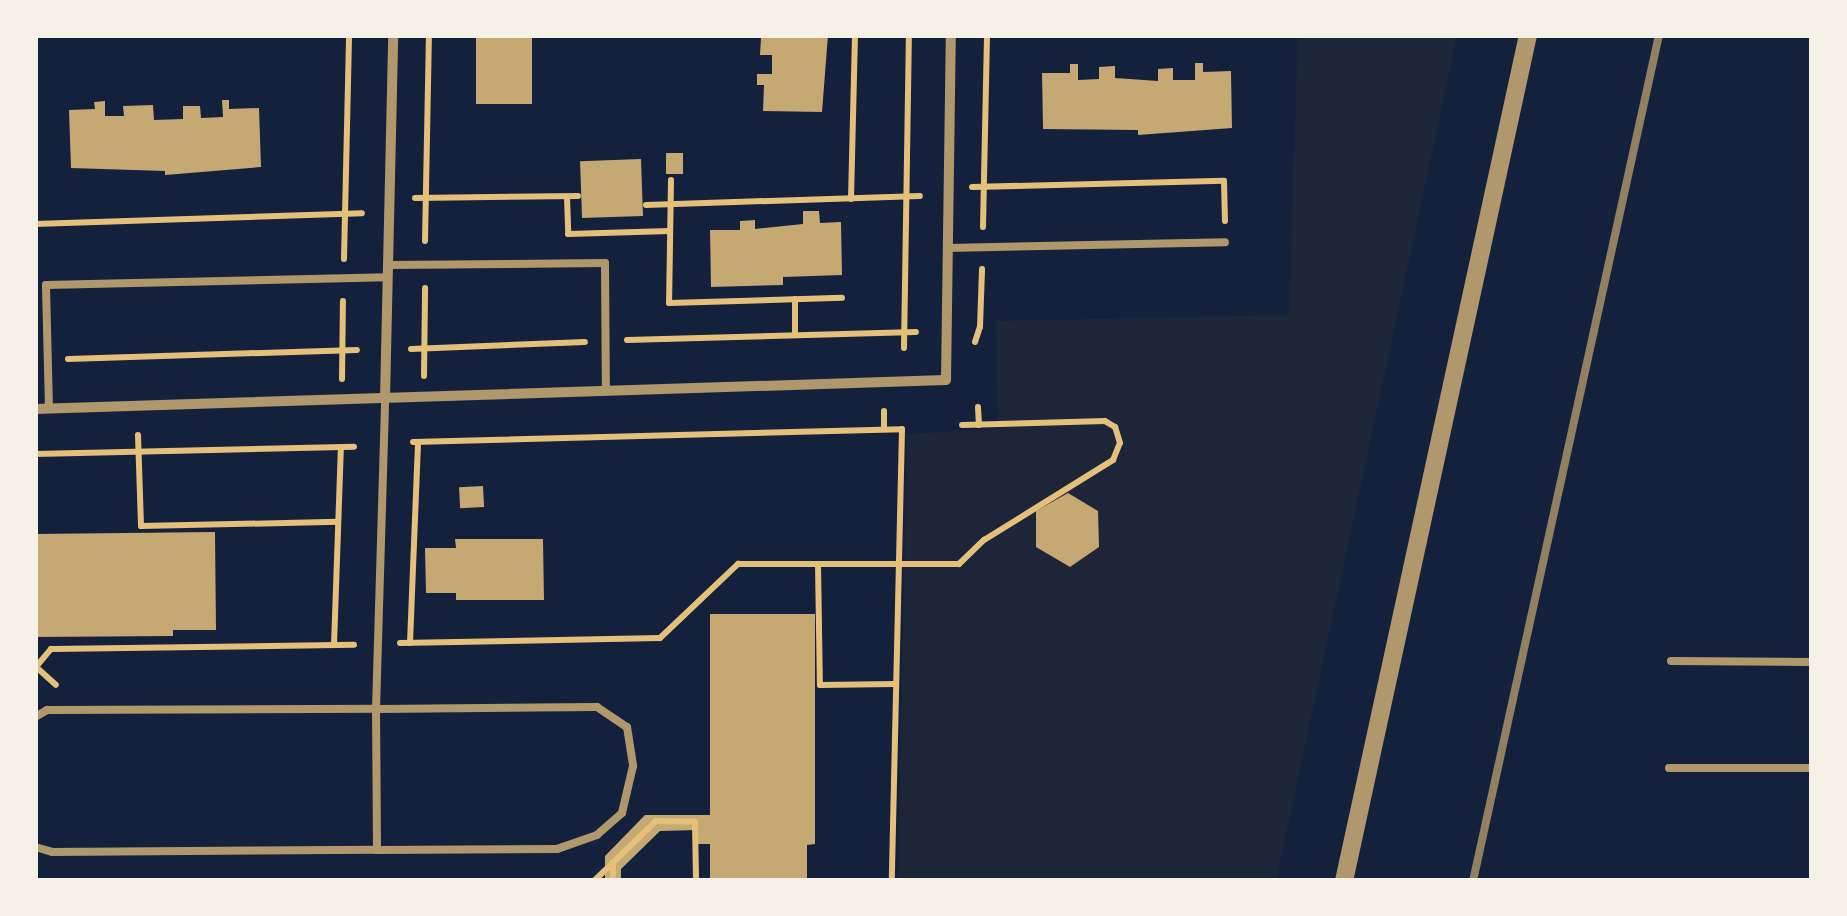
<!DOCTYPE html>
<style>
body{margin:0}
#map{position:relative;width:1847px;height:916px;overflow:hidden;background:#14213d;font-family:Cabin,sans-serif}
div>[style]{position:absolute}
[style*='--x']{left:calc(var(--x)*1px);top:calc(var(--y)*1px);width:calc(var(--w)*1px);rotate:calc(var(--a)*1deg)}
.green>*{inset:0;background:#1d2539}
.building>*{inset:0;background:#c6a872;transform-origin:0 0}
.path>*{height:6px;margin:-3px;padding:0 3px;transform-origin:3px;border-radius:3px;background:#e5c07b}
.service>*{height:8px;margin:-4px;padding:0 4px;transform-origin:4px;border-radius:4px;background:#b1986c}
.minor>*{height:10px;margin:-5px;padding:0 5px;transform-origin:5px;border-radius:5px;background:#b1986c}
.tertiary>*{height:18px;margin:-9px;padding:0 9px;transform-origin:9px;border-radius:9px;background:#b1986c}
.rail>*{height:8px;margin:-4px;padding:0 4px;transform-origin:4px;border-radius:4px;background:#918062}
span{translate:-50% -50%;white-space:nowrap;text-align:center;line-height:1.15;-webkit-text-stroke:10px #f6f1e7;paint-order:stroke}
.frame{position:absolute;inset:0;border:38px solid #f6f1e7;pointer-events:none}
</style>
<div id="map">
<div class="green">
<div style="clip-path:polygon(1298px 35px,1457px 35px,1276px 881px,898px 881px,907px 434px,999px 429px,996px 321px,1289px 315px)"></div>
</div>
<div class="building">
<div style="left:476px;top:35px;width:56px;height:69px"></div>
<div style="clip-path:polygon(773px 35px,828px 35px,822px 112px,763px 111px,764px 85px,757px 85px,757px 74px,772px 74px,772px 55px,760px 55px,761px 38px)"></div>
<div style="clip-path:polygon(1195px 63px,1203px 63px,1203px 72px,1231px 71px,1232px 128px,1138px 135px,1138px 130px,1043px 129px,1042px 73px,1070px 73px,1070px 64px,1078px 64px,1078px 80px,1099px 79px,1099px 67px,1115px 66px,1115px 78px,1158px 81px,1158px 69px,1173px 68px,1173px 80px,1195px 80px)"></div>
<div style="clip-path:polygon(222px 100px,229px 100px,229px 109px,259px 108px,261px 167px,165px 175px,165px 171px,71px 168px,69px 110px,95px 109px,94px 102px,105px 101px,105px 116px,124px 116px,123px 106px,153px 105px,154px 120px,183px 119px,183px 106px,200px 106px,201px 118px,223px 117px)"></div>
<div style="left:666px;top:153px;width:17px;height:21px"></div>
<div style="left:641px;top:159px;width:57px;height:61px;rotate:88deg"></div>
<div style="clip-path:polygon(803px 211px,819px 211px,820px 223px,841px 222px,842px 275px,783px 277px,783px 285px,711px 287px,710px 230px,740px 230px,740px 221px,755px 220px,755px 229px,803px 224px)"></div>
<div style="left:483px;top:486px;width:21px;height:24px;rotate:87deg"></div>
<div style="clip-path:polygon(1068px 493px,1098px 511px,1099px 547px,1070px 567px,1036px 547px,1036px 511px)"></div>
<div style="clip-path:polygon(215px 532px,216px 630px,173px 630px,173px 636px,35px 637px,35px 534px)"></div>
<div style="clip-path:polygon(455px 539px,543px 539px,544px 600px,456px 600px,456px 593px,426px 593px,425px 548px,456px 548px)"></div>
<div style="clip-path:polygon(710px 614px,815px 614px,815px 844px,807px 845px,807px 881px,710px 881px,710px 844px,697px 844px,697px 830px,660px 831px,621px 869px,621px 881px,605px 881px,605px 856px,645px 815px,710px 815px)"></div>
</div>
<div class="path">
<div style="--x:671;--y:180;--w:123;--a:90.9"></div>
<div style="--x:669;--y:303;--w:173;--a:-1.7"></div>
<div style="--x:972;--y:187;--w:252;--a:-1.4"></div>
<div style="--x:1224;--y:181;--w:40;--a:88.6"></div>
<div style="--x:567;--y:197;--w:37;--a:88"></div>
<div style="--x:568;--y:234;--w:102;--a:-1.7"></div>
<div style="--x:415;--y:198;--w:163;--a:-0.7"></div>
<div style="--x:851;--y:199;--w:164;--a:-88.6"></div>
<div style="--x:646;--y:205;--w:274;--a:-1.9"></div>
<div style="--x:35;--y:224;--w:327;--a:-1.9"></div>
<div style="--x:983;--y:227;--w:192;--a:-88.8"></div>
<div style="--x:425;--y:241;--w:206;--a:-88.9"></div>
<div style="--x:344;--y:259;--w:224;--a:-88.7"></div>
<div style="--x:795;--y:335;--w:36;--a:-90"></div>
<div style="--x:627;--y:340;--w:289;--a:-1.6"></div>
<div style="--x:975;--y:342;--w:16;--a:-72"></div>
<div style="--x:980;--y:327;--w:58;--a:-88"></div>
<div style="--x:904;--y:348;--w:313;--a:-89.1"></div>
<div style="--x:411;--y:349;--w:174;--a:-2.3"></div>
<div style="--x:68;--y:359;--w:289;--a:-1.8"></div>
<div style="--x:424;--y:376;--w:88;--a:-89.3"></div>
<div style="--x:342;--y:379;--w:78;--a:-89.3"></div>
<div style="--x:978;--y:407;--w:18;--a:87"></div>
<div style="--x:884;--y:429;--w:18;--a:-90"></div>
<div style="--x:138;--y:435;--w:91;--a:88.1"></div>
<div style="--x:141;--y:526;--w:197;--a:-1.2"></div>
<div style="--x:413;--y:442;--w:489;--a:-1.5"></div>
<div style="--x:902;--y:429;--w:452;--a:91.3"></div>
<div style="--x:35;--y:454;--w:319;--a:-1.3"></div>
<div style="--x:818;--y:564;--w:121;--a:89.1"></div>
<div style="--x:820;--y:685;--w:76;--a:-0.8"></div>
<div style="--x:400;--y:643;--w:260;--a:-1.1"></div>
<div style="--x:660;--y:638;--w:108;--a:-43.5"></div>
<div style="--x:738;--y:564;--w:221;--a:0"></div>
<div style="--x:959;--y:564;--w:35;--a:-44"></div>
<div style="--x:984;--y:540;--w:152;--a:-31.8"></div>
<div style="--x:1113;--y:460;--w:18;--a:-68"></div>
<div style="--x:1120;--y:443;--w:17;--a:-107"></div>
<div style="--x:1115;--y:427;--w:12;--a:-149"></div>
<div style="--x:1105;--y:421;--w:143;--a:178.4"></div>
<div style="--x:410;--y:643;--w:201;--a:-87.7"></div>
<div style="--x:334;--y:645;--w:198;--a:-88"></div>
<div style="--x:35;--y:666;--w:28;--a:42"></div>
<div style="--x:35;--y:668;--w:25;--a:-50"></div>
<div style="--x:51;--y:649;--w:303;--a:-0.8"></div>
<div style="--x:594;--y:881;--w:86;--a:-44.1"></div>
<div style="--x:656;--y:821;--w:39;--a:1"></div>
<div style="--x:695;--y:822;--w:59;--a:89"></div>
<div style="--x:613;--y:881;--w:19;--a:-90"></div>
</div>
<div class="service">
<div style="--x:947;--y:248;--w:278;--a:-1.2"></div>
<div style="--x:387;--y:265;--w:218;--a:-0.5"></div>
<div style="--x:605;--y:263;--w:128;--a:89.6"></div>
<div style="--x:49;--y:409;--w:124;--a:-91.4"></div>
<div style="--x:46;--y:285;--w:341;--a:-1.3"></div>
<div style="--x:1671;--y:661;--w:141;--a:0.4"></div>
<div style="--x:35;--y:717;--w:14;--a:-30"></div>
<div style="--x:47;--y:710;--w:329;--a:-0.2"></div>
<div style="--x:376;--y:709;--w:221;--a:-0.5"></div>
<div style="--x:597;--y:707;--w:36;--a:34"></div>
<div style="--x:627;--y:727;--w:39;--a:81"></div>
<div style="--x:633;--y:766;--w:48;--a:103.2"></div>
<div style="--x:622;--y:813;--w:33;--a:139"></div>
<div style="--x:597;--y:835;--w:42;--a:160.7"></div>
<div style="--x:557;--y:849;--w:180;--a:179.7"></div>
<div style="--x:377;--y:850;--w:141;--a:-90.4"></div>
<div style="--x:376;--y:709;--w:311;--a:-88.3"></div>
<div style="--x:1669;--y:768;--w:143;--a:0"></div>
<div style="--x:35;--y:847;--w:18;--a:16"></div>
<div style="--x:52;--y:852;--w:325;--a:-0.4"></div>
</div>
<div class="minor">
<div style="--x:385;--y:398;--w:363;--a:-88.7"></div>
<div style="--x:35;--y:409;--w:911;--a:-1.82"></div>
<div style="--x:946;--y:380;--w:345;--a:-89.2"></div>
</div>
<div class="tertiary">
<div style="--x:1344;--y:881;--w:866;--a:-77.73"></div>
</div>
<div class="rail">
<div style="--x:1473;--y:881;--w:866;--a:-77.6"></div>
</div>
<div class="frame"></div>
</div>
